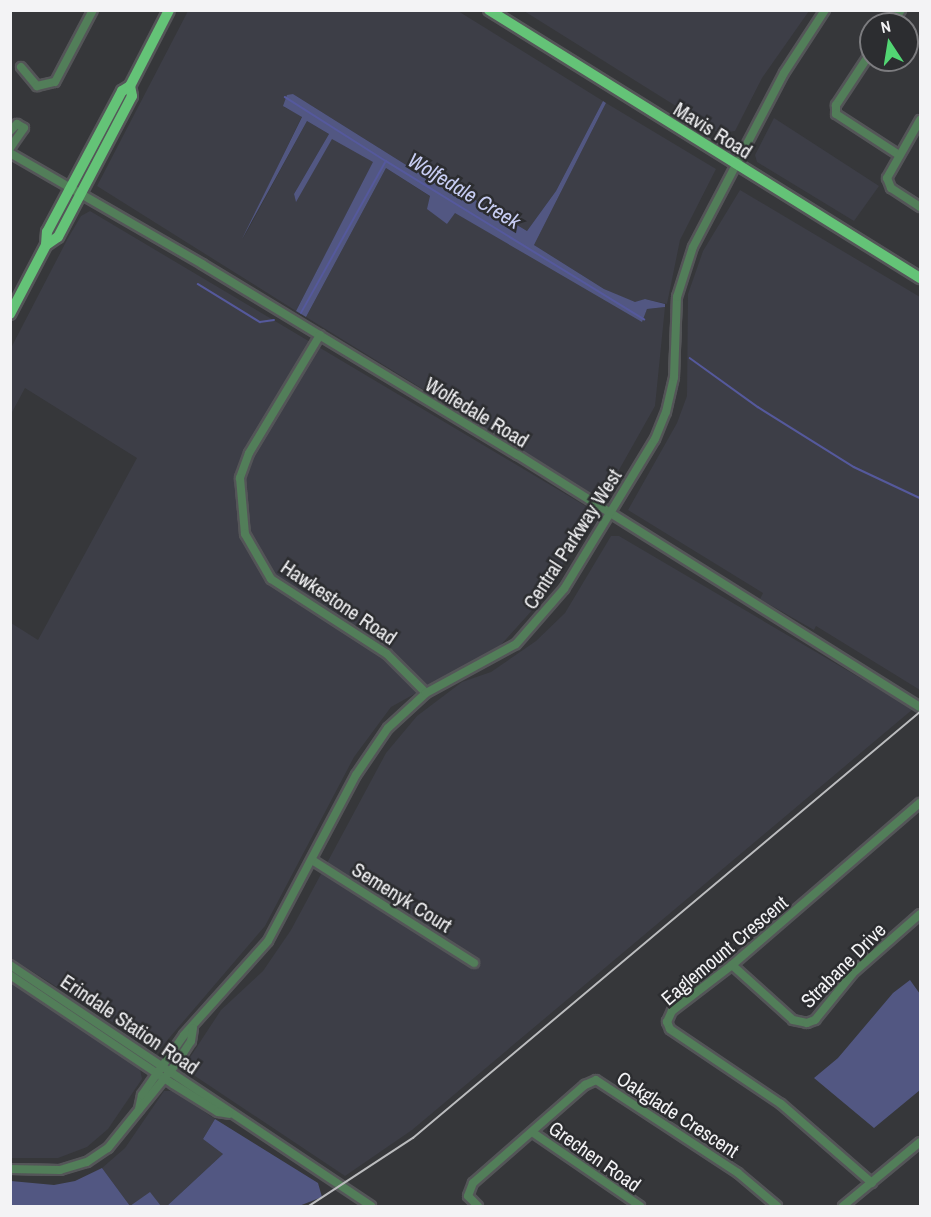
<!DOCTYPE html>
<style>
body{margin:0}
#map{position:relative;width:931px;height:1217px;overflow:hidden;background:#36373a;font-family:"Archivo Narrow",sans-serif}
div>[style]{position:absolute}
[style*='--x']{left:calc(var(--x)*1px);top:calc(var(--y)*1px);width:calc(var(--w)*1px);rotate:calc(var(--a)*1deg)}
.built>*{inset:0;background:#3d3e47}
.green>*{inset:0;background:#525782}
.stream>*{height:1.5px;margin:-0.75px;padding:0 0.75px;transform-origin:0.75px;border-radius:0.75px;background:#55599c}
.roads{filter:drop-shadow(2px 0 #545558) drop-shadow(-2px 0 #545558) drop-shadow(0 2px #545558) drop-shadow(0 -2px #545558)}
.minor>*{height:8px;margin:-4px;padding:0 4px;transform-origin:4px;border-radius:4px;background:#527e59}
.major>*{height:10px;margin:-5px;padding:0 5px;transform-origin:5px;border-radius:5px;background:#64c377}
.rail>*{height:1.5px;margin:-0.75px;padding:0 0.75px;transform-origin:0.75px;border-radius:0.75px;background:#bbbcbe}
span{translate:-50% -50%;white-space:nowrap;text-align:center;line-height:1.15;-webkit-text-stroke:5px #2c2d30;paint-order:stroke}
.street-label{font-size:20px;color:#f3f3f5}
.water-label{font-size:21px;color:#c8cef4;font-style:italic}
.frame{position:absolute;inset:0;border:12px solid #f3f3f5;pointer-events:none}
.north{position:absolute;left:859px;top:12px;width:60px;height:60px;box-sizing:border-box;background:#2c2d30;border:2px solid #7c7c7f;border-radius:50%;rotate:348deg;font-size:16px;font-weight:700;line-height:24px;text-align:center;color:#f3f3f5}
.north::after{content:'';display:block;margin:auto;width:21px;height:27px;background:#52d673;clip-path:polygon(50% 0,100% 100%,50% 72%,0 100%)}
</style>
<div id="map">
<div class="built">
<div style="clip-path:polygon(188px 11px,458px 11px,603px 101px,556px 191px,527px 231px,472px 198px,462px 200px,293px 94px,284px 107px,302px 116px,243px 239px,307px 121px,329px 134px,294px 194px,296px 201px,332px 138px,374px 162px,296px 311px,97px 186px)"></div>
<div style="clip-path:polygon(524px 11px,809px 11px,762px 78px,735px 131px,719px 133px)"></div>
<div style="clip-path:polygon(606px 103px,716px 169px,680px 240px,667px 304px,645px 299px,635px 303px,604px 289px,534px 245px)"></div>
<div style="clip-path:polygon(774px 118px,879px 186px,854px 221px,757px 162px,755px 155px)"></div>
<div style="clip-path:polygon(386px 168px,431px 197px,447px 224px,455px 212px,642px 321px,647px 309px,665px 307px,655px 406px,606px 493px,596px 496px,306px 317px)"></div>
<div style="clip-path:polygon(740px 190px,920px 297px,920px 690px,816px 626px,814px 630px,760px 599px,763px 593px,628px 510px,677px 423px,687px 396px,688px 294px,703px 251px)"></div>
<div style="clip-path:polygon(90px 211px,594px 511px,544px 597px,499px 647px,391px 707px,354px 757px,265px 926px,158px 1051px,11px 958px,11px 623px,38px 640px,137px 458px,25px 388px,11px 414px,11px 348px,68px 238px,81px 216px)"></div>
<div style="clip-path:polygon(611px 536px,619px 536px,913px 709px,412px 1130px,345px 1176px,183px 1068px,221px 1010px,263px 971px,291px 930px,386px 753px,417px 716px,462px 682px,491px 672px,536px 641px,565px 613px)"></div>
<div style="clip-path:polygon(10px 982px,140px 1069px,142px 1079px,108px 1129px,87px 1147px,58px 1158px,11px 1158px)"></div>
<div style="clip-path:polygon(164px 1091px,174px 1091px,215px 1119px,203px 1139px,223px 1154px,167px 1206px,161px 1206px,150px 1193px,130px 1206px,102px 1168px,125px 1148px)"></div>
</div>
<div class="green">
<div style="clip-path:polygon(293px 94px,462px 200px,472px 198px,527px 231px,556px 191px,603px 101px,606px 103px,534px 245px,604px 289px,635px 302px,645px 299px,665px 304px,665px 307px,647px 309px,642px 322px,455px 213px,447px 224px,427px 209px,430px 196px,386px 168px,306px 317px,296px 311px,373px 162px,332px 139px,296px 202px,294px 194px,329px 134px,307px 121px,242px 239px,302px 117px,283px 106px,287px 95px)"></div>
<div style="clip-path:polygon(910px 980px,920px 994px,920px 1090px,874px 1128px,814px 1078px,838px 1058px,893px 993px)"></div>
<div style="clip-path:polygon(215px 1119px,318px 1183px,322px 1197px,299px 1206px,167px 1206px,223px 1154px,203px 1139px)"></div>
<div style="clip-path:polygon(102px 1168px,130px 1206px,150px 1192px,161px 1206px,11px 1206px,11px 1181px,54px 1185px,75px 1181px)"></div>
</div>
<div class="stream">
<div style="--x:285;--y:97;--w:120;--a:32.4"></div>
<div style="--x:198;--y:284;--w:73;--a:31.5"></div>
<div style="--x:260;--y:322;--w:14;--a:-8"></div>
<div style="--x:301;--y:313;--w:174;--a:-60.8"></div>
<div style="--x:386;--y:161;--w:303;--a:31.5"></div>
<div style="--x:690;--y:358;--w:84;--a:35.8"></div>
<div style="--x:758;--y:407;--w:113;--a:32"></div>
<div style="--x:854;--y:467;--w:73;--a:25.2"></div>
</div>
<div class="roads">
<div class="minor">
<div style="--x:891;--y:24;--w:17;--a:-54"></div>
<div style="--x:871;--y:52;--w:64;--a:123.4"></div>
<div style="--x:836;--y:105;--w:9;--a:90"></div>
<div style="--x:836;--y:114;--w:75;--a:33.1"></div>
<div style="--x:21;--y:67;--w:25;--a:50"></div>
<div style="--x:37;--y:86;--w:18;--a:-13"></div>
<div style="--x:55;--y:82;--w:81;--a:-62.2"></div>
<div style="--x:920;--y:120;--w:67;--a:119.6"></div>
<div style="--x:887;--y:178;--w:11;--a:68"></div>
<div style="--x:891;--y:188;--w:35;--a:33"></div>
<div style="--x:10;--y:131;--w:10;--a:-45"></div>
<div style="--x:17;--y:124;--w:8;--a:30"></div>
<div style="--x:24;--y:128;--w:24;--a:125"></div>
<div style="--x:10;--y:153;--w:222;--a:30"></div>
<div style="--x:202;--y:264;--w:369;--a:31.2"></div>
<div style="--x:518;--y:455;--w:474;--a:32.1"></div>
<div style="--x:320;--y:335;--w:138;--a:121"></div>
<div style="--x:249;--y:453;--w:27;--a:110"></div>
<div style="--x:240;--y:478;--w:56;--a:84.9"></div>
<div style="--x:245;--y:534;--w:52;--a:60"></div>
<div style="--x:271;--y:579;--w:138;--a:32.9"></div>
<div style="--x:387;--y:654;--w:55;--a:45"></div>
<div style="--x:312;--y:860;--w:192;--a:32.4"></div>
<div style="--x:10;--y:965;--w:434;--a:33.7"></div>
<div style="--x:732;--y:965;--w:82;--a:42"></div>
<div style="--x:793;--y:1020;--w:14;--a:12"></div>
<div style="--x:807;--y:1023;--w:9;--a:-21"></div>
<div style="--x:815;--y:1020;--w:60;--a:-51"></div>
<div style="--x:853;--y:973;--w:89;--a:-41.4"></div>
<div style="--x:10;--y:975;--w:196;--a:33.8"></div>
<div style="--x:173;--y:1084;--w:53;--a:31.9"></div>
<div style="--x:218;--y:1112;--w:11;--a:10"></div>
<div style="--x:139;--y:1109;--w:14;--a:-78"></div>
<div style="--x:142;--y:1095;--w:73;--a:-55"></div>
<div style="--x:184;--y:1035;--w:126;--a:-48.2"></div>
<div style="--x:268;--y:941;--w:188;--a:-62.1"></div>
<div style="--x:356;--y:775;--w:57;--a:-55.8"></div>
<div style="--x:388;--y:728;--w:52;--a:-42.6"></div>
<div style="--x:426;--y:693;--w:102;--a:-28.6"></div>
<div style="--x:516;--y:644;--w:73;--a:-48.9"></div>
<div style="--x:564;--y:589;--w:175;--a:-58.8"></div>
<div style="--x:655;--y:439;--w:29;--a:-68"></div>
<div style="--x:666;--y:412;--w:36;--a:-77"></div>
<div style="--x:674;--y:377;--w:80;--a:-87.9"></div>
<div style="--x:677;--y:297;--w:52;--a:-72.3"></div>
<div style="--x:693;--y:247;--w:196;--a:-62.4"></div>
<div style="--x:784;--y:73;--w:75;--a:-56.9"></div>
<div style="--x:532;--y:1132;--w:131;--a:34.4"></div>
<div style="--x:10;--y:1169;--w:50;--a:1.1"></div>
<div style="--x:60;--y:1170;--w:28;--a:-17"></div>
<div style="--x:87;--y:1162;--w:25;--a:-34"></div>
<div style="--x:108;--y:1148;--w:108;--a:-51"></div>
<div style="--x:176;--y:1064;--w:27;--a:-57"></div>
<div style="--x:191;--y:1041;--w:13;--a:-81"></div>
<div style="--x:872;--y:1183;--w:121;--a:-139"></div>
<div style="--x:781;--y:1104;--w:134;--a:-146"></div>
<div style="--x:670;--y:1029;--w:8;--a:-113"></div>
<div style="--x:667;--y:1022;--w:12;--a:-66"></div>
<div style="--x:672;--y:1011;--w:76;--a:-37.5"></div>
<div style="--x:732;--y:965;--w:248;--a:-40.8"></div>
<div style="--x:478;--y:1206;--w:14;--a:-135"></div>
<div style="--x:468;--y:1196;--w:14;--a:-69"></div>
<div style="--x:473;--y:1183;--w:149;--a:-41.2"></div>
<div style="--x:585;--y:1085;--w:12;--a:-24"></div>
<div style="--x:596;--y:1080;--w:170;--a:33.2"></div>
<div style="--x:738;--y:1173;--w:51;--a:40.2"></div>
<div style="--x:843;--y:1206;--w:100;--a:-39.7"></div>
</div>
<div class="major">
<div style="--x:489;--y:10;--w:508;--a:31.87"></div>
<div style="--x:46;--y:245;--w:14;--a:-34"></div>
<div style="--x:58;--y:237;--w:159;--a:-62.3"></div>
<div style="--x:132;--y:96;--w:10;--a:-101"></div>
<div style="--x:10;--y:314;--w:78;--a:-62.4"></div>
<div style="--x:46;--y:245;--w:13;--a:-86"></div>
<div style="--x:47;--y:232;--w:160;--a:-62"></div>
<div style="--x:122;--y:91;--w:9;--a:-32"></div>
<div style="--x:130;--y:86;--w:85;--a:-62.8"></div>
</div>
</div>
<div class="rail">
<div style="--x:309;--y:1206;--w:124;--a:-33.2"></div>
<div style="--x:413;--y:1138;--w:662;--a:-40.04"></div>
</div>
<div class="street-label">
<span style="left:713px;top:130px;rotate:32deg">Mavis Road</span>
<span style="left:477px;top:412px;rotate:31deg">Wolfedale Road</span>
<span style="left:572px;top:539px;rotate:-57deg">Central Parkway West</span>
<span style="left:339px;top:602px;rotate:34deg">Hawkestone Road</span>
<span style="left:402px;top:897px;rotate:32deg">Semenyk Court</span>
<span style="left:724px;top:950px;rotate:-40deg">Eaglemount Crescent</span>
<span style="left:843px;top:965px;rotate:-45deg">Strabane Drive</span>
<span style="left:130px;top:1024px;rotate:34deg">Erindale Station Road</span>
<span style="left:678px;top:1114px;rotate:33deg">Oakglade Crescent</span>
<span style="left:595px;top:1156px;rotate:35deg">Grechen Road</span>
</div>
<div class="water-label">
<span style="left:464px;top:191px;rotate:31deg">Wolfedale Creek</span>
</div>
<div class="frame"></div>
<div class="north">N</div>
</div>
